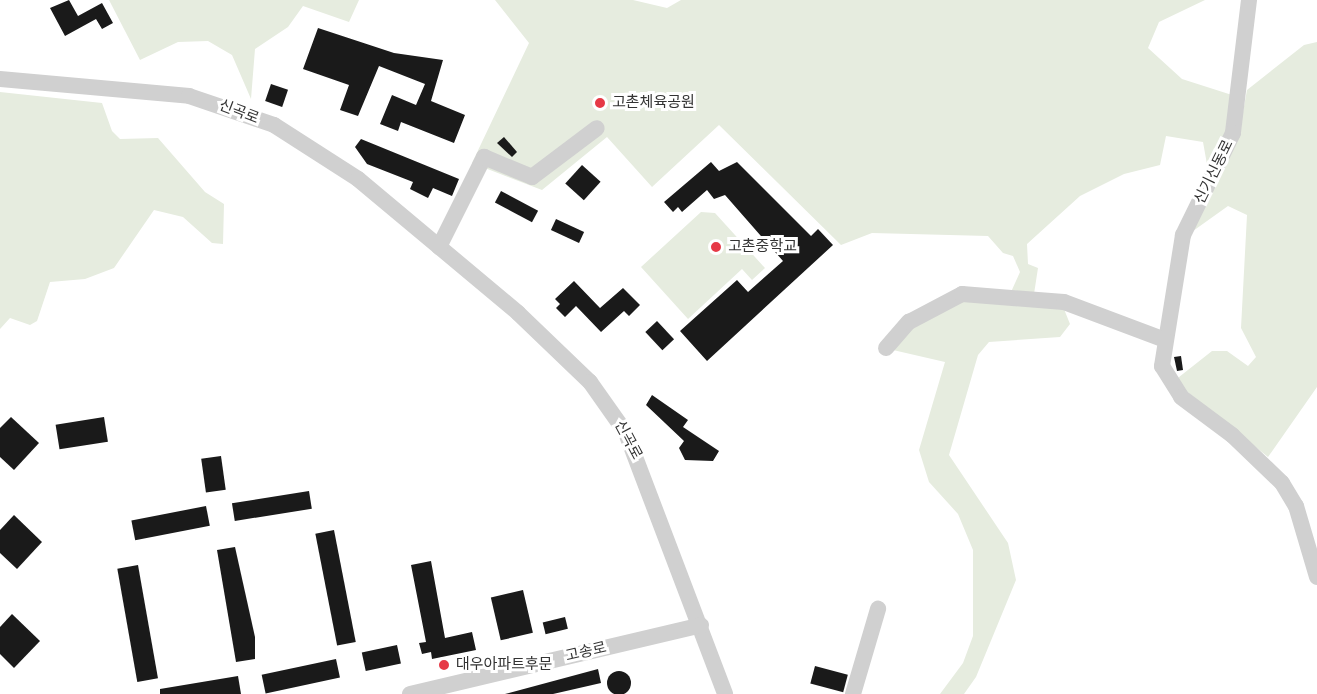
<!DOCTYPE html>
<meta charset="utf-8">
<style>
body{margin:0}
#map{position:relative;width:1317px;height:694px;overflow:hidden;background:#fff;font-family:"Fira Sans Condensed","Noto Sans KR",sans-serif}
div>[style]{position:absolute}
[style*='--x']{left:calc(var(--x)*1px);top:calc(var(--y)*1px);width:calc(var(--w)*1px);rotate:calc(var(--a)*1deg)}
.green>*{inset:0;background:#e6ecdf}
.building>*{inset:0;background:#1a1a1a;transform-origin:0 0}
.round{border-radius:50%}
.minor>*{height:16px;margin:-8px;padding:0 8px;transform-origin:8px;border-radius:8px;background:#d0d0d0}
.dots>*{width:16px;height:16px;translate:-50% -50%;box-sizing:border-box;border:3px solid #fff;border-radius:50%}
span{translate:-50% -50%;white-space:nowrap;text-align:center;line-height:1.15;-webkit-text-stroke:6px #fff;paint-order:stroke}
.poi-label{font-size:15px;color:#333}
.left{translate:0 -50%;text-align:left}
.street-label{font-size:15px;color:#333}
</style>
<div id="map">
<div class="green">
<div style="clip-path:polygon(109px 0,359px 0,349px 22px,303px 6px,288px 27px,255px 49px,251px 99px,232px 55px,208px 41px,178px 42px,140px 60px)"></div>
<div style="clip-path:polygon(495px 0,633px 0,667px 8px,681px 0,1205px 0,1159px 22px,1148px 48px,1182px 79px,1232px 95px,1231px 122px,1208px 170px,1203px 142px,1166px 136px,1160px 165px,1124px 174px,1080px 196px,1027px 244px,1028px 264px,1038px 268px,1034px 294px,1011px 292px,1020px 272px,1013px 256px,1003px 253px,988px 236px,872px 233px,841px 245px,719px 125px,652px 187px,607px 137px,542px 190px,472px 163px,529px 43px)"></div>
<div style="clip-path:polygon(1317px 42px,1317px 387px,1268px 457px,1174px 381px,1212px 351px,1227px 351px,1248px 366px,1256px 357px,1241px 328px,1247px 215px,1228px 206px,1193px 231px,1238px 139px,1247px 90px,1304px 45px)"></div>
<div style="clip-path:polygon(0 92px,102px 103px,112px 131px,120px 139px,158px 138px,205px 192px,224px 204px,223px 244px,212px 243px,183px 217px,154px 210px,114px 268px,85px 279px,50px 282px,37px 321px,30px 325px,10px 318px,0 329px)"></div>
<div style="clip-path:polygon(701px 212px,715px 213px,765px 268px,752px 280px,742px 269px,688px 319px,641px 267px)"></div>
<div style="clip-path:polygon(957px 301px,1064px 309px,1070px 324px,1060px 337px,989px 342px,978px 355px,949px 455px,1008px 543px,1016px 580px,976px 677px,964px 694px,940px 694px,963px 663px,973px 636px,973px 550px,958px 514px,929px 482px,919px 450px,945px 362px,893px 350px,901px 336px)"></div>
</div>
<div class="building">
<div style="clip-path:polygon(69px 0,78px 16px,102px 3px,113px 23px,102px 29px,96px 19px,65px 36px,50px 8px)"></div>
<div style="clip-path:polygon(318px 28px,394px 53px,443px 60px,431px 101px,465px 115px,454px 143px,401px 122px,398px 131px,380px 124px,392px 95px,416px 105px,425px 84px,379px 66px,358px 116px,340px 110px,349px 85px,303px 69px)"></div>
<div style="left:271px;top:84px;width:18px;height:18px;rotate:19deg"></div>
<div style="clip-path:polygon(504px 137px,517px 152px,512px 157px,497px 143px)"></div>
<div style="clip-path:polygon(361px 139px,459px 179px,452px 196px,433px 188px,428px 198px,410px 189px,413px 182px,367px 164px,355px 147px)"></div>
<div style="clip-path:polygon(711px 162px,719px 171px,737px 162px,811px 236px,818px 229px,833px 245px,707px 361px,680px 331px,737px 280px,748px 292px,783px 261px,725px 195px,714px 199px,707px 190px,682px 212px,678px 207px,673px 212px,664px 202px)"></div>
<div style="left:582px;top:165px;width:25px;height:25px;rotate:42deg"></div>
<div style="left:501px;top:191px;width:42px;height:13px;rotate:28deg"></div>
<div style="left:556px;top:219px;width:31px;height:12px;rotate:25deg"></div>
<div style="clip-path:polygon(574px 281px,600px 308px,623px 288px,640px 305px,629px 316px,624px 311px,601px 332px,576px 306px,565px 317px,556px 308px,560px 304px,555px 299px)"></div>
<div style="left:657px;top:321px;width:25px;height:16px;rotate:47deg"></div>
<div style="clip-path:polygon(1181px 356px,1183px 370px,1177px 371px,1174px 357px)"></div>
<div style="clip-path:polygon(652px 395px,688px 420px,683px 427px,719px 451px,713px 461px,685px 460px,679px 448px,684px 441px,646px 405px)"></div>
<div style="clip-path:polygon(11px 417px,39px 443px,14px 470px,0 457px,0 428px)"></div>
<div style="left:104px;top:417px;width:25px;height:49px;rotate:81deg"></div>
<div style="left:221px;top:456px;width:34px;height:20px;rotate:82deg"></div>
<div style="left:309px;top:491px;width:18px;height:78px;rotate:81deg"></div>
<div style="left:206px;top:506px;width:20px;height:76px;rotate:79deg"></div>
<div style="clip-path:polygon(14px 515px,42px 542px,17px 569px,0 553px,0 530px)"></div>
<div style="left:334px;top:530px;width:114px;height:19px;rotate:79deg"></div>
<div style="clip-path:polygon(235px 547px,255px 637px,255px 659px,236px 662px,217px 550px)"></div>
<div style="clip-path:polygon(431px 561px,445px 638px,472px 632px,476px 650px,432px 659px,431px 652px,422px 654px,419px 643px,426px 642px,411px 565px)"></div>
<div style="left:138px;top:565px;width:115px;height:21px;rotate:80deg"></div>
<div style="left:523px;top:590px;width:44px;height:33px;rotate:77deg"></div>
<div style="clip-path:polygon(12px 614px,40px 641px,14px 668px,0 654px,0 627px)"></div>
<div style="left:565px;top:617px;width:12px;height:23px;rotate:76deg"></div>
<div style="left:397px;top:645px;width:19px;height:36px;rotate:78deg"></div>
<div style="left:336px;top:659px;width:19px;height:76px;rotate:78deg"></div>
<div style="left:815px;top:666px;width:34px;height:18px;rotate:15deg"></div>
<div style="clip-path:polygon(598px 669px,601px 683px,553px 694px,505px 694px)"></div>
<div class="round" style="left:607px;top:671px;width:24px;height:24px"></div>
<div style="clip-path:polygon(238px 676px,241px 694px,160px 694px,160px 689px)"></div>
</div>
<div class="minor">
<div style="--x:1249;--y:0;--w:134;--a:96.9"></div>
<div style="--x:1233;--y:133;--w:114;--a:116.1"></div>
<div style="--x:1183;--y:235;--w:133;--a:99.1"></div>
<div style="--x:1162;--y:366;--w:36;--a:58"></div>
<div style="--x:1181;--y:397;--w:64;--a:36.7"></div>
<div style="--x:1232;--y:435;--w:69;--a:43.8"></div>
<div style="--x:1282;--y:483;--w:27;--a:59"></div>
<div style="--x:1296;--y:506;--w:74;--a:73.5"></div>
<div style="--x:0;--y:79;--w:190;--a:5.1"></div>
<div style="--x:189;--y:96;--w:90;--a:18.8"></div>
<div style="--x:274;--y:125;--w:100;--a:32.7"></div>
<div style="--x:358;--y:179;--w:209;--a:39.9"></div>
<div style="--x:518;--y:313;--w:100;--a:43.8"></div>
<div style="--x:590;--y:382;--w:62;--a:54.8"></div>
<div style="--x:626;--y:433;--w:279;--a:69.2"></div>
<div style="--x:439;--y:247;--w:101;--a:-63.4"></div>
<div style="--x:484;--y:157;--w:52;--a:22.6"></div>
<div style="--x:532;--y:177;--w:81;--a:-37"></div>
<div style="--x:886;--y:348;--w:35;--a:-49"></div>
<div style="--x:909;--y:322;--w:60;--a:-27.8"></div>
<div style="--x:962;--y:294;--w:102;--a:4.5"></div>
<div style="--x:1064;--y:302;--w:108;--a:20.6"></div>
<div style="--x:410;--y:694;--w:299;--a:-13.3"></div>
<div style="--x:853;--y:694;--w:89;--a:-73.6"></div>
</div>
<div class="dots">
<div style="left:600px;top:103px;background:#e63946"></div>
<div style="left:716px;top:247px;background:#e63946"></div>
<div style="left:444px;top:665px;background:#e63946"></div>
</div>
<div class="poi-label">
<span class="left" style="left:612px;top:103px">고촌체육공원</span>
<span class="left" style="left:728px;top:247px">고촌중학교</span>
<span class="left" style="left:456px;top:665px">대우아파트후문</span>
</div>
<div class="street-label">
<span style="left:239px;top:112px;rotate:21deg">신곡로</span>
<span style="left:1214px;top:172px;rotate:-64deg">신기신동로</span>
<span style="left:628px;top:440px;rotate:62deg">신곡로</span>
<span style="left:586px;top:652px;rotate:-13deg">고송로</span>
</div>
</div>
